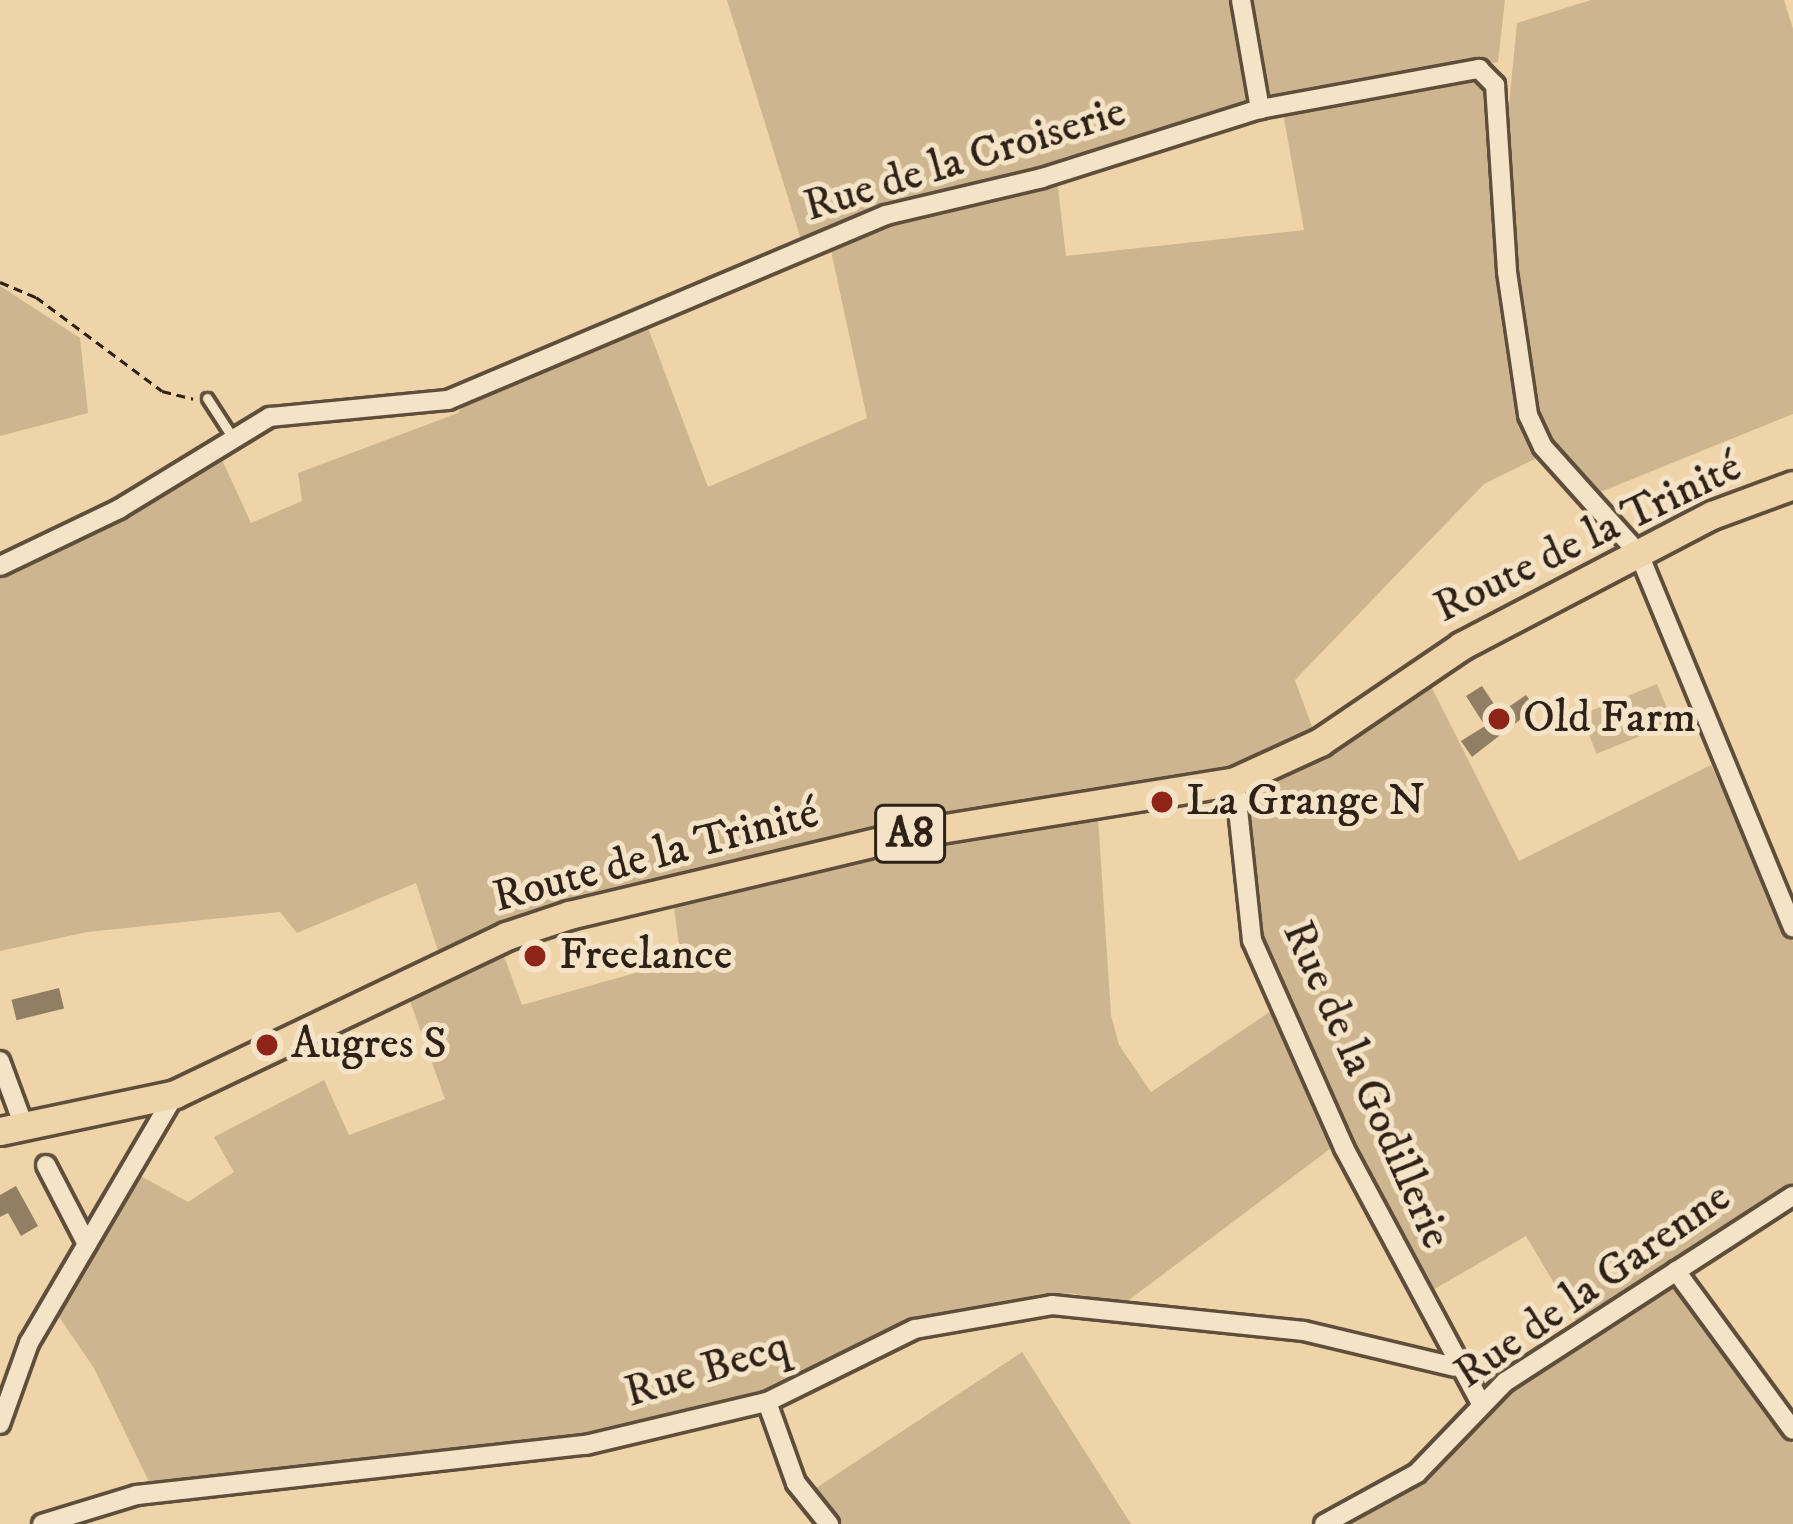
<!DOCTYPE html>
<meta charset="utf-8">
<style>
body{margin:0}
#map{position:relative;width:1793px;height:1524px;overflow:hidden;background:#eed4a8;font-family:"IM FELL DW Pica",serif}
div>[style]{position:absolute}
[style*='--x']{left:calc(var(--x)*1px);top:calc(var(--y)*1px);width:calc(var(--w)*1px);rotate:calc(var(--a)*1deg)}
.green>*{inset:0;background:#cdb68f;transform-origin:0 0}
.building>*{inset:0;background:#927e62;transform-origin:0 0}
.path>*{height:3px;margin-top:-1.5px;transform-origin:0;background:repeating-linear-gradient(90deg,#2e2117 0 9px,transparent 0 15px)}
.roads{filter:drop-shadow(3px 0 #5e4e3b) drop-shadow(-3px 0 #5e4e3b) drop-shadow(0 3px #5e4e3b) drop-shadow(0 -3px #5e4e3b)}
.service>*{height:9px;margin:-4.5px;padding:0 4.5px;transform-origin:4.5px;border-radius:4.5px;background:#f4e3c6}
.minor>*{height:18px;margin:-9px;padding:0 9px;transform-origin:9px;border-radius:9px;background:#f4e3c6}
.primary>*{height:27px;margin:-13.5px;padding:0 13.5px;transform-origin:13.5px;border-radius:13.5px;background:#eed4a8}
.dots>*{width:33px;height:33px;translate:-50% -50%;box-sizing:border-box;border:6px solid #f4e3c6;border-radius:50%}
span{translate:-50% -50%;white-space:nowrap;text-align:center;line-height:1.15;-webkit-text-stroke:10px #f4e3c6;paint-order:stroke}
.shield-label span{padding:3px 9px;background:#f4e3c6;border:3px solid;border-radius:9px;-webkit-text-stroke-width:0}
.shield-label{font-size:42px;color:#2e2117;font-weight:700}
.street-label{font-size:45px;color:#2e2117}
.poi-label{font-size:45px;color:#2e2117}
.left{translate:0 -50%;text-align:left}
</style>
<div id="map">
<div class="green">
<div style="clip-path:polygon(727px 0,1234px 0,1252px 104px,1030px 174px,884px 208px,802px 243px)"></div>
<div style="clip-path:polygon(1249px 0,1505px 0,1498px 62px,1267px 102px)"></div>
<div style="clip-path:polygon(1591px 0,1784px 0,1793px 29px,1793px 414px,1598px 493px,1556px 450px,1536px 409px,1513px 273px,1505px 146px,1517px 23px)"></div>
<div style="clip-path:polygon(1476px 78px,1485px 90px,1501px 298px,1524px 417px,1543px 455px,1484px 484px,1295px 680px,1314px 732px,1234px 769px,439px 954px,416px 883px,297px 933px,280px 912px,87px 932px,0 951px,0 572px,129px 518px,218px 451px,251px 523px,302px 501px,298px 473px,458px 413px,464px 403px,645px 320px,708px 487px,867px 418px,830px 246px,887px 220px,1057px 179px,1066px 256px,1304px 230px,1283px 113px)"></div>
<div style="clip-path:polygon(0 286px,80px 338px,88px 413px,0 436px)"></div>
<div style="clip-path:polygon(1426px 676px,1519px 861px,1711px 765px,1793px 942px,1793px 1187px,1580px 1327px,1526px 1236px,1426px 1294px,1260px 942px,1242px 789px,1312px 762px)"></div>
<div style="left:1657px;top:684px;width:42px;height:82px;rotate:68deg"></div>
<div style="clip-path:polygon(1098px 817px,1111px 1015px,1119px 1045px,1151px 1092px,1274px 1009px,1334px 1146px,1125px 1303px,1070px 1293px,915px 1319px,758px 1394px,554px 1441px,151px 1486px,94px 1368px,57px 1314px,137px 1174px,188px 1202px,234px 1172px,214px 1137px,324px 1080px,349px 1135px,445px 1099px,406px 990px,501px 948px,522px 1005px,681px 960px,672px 893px)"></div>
<div style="clip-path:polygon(1672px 1280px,1793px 1444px,1793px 1524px,1337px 1524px,1417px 1487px,1500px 1395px)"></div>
<div style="clip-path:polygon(1022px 1352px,1131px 1524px,839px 1524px,816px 1488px)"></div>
</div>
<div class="building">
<div style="clip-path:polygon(1482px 686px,1500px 713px,1526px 695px,1535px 708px,1472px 757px,1461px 741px,1485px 726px,1466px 696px)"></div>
<div style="left:59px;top:988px;width:21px;height:49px;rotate:76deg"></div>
<div style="clip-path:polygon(16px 1186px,38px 1226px,21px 1236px,8px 1213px,0 1217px,0 1195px)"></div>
</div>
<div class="path">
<div style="--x:0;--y:282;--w:39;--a:23"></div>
<div style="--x:36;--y:297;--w:157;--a:36.7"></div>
<div style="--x:162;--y:391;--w:32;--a:14"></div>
</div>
<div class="roads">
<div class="service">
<div style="--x:207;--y:398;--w:44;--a:57"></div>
</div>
<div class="minor">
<div style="--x:1241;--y:0;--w:111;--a:80.1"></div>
<div style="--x:0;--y:566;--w:132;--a:-25.6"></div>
<div style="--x:119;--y:509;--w:177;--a:-31.4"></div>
<div style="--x:270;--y:417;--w:179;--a:-5.5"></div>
<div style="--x:448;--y:400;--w:475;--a:-22.9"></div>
<div style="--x:886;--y:215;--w:160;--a:-13.3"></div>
<div style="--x:1042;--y:178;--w:229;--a:-17.6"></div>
<div style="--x:1260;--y:109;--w:223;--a:-10.4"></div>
<div style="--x:1479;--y:69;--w:23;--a:45"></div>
<div style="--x:1495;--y:85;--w:187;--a:86.3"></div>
<div style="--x:1507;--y:272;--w:145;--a:81.6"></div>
<div style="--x:1528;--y:415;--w:35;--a:65"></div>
<div style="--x:1543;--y:447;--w:144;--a:48.1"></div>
<div style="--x:1639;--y:554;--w:404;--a:67.6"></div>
<div style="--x:1235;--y:781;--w:160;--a:83.9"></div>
<div style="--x:1252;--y:940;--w:227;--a:66.1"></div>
<div style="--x:1344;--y:1148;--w:290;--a:61.8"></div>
<div style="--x:0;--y:1061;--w:72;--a:69.8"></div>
<div style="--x:46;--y:1165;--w:89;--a:62.6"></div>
<div style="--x:1676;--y:1271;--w:197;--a:53.7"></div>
<div style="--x:767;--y:1402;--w:86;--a:70.3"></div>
<div style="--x:796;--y:1483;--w:53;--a:51.2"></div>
<div style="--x:0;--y:1424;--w:86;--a:-70.3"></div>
<div style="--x:29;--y:1343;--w:289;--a:-59.6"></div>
<div style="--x:42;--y:1524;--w:99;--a:-17"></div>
<div style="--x:137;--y:1495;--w:452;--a:-6.4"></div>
<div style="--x:586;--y:1445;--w:186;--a:-13.4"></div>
<div style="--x:767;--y:1402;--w:165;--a:-26.3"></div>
<div style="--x:915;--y:1329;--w:139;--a:-9.9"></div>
<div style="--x:1052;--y:1305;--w:253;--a:5.9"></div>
<div style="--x:1304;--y:1331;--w:155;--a:13.4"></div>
<div style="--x:1324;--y:1524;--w:106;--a:-28.7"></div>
<div style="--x:1417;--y:1473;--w:127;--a:-46"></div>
<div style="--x:1505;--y:1382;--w:343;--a:-32.9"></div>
</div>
<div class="primary">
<div style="--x:0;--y:1131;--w:179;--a:-11.9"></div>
<div style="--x:175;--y:1094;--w:367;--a:-25.5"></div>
<div style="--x:506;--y:936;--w:66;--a:-18.4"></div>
<div style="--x:569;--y:915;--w:350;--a:-13.4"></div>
<div style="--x:909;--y:834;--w:330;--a:-9.2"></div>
<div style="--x:1235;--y:781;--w:94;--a:-24.6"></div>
<div style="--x:1320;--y:742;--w:171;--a:-34.2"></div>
<div style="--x:1461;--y:646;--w:283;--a:-27.6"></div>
<div style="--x:1712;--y:515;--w:86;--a:-20.3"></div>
</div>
</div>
<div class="dots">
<div style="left:1499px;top:719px;background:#8f2418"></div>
<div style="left:1162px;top:802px;background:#8f2418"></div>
<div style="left:535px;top:956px;background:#8f2418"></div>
<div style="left:267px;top:1045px;background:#8f2418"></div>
</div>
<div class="shield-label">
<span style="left:910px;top:834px">A8</span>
</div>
<div class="street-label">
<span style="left:965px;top:160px;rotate:-17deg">Rue de la Croiserie</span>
<span style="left:1588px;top:538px;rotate:-26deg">Route de la Trinité</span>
<span style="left:656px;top:856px;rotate:-15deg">Route de la Trinité</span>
<span style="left:1366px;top:1085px;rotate:66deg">Rue de la Godillerie</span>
<span style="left:1593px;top:1286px;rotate:-35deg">Rue de la Garenne</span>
<span style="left:707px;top:1370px;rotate:-17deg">Rue Becq</span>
</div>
<div class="poi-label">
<span class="left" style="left:1523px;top:719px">Old Farm</span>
<span class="left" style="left:1186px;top:802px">La Grange N</span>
<span class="left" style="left:559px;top:956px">Freelance</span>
<span class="left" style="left:291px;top:1045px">Augres S</span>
</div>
</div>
